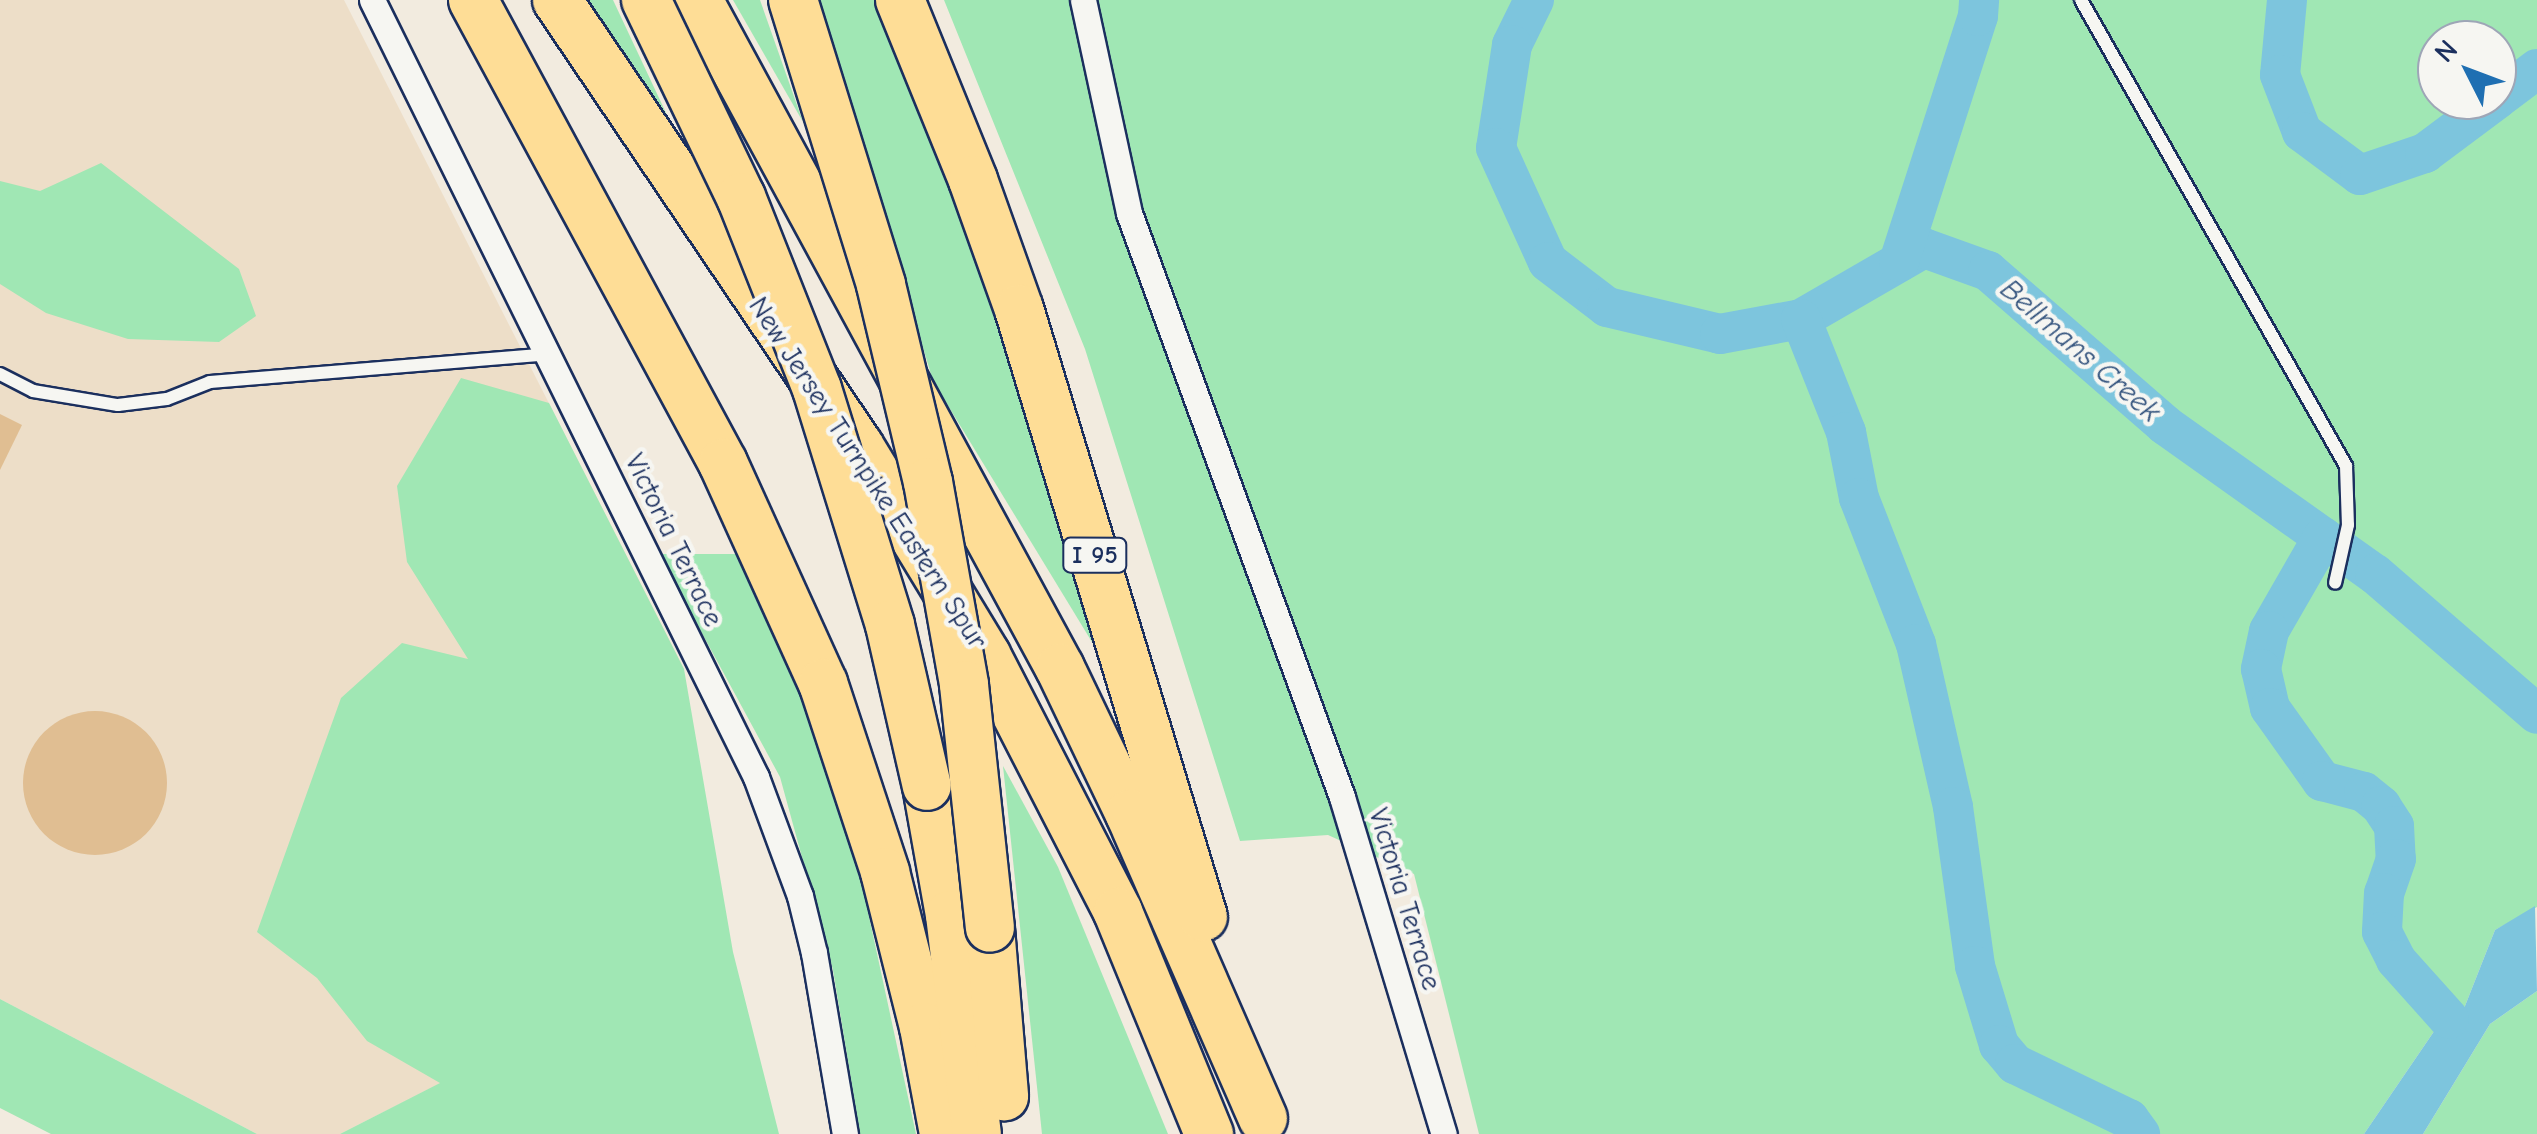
<!DOCTYPE html>
<style>
body{margin:0}
#map{position:relative;width:2537px;height:1134px;overflow:hidden;background:#f2ebdf;font-family:"Comic Neue",sans-serif}
div>[style]{position:absolute}
[style*='--x']{left:calc(var(--x)*1px);top:calc(var(--y)*1px);width:calc(var(--w)*1px);rotate:calc(var(--a)*1deg)}
.built>*{inset:0;background:#eddec8}
.green>*{inset:0;background:#a0e7b4}
.water>*{inset:0;background:#7dc5dd}
.river>*{height:40px;margin:-20px;padding:0 20px;transform-origin:20px;border-radius:20px;background:#7dc5dd}
.building>*{inset:0;background:#e0be92}
.round{border-radius:50%}
.roads{filter:drop-shadow(2px 0 #1b2f5e) drop-shadow(-2px 0 #1b2f5e) drop-shadow(0 2px #1b2f5e) drop-shadow(0 -2px #1b2f5e)}
.lane>*{height:12px;margin:-6px;padding:0 6px;transform-origin:6px;border-radius:6px;background:#f6f6f2}
.street>*{height:25px;margin:-12.5px;padding:0 12.5px;transform-origin:12.5px;border-radius:12.5px;background:#f6f6f2}
.highway>*{height:48px;margin:-24px;padding:0 24px;transform-origin:24px;border-radius:24px;background:#fedd96}
.bridges{filter:drop-shadow(2px 0 #1b2f5e) drop-shadow(-2px 0 #1b2f5e) drop-shadow(0 2px #1b2f5e) drop-shadow(0 -2px #1b2f5e)}
.highway-bridge>*{height:48px;margin:-24px;padding:0 24px;transform-origin:24px;border-radius:24px;background:#fedd96}
span{translate:-50% -50%;white-space:nowrap;text-align:center;line-height:1.15;-webkit-text-stroke:9px #f6f6f2;paint-order:stroke}
.shield-label span{padding:2px 8px;background:#f6f6f2;border:2px solid;border-radius:8px;-webkit-text-stroke-width:0}
.shield-label{font-size:25px;color:#1b2f5e;font-weight:700}
.street-label{font-size:28px;color:#1b2f5e}
.water-label{font-size:30px;color:#34547e;font-style:italic}
.north{position:absolute;left:2417px;top:20px;width:100px;height:100px;box-sizing:border-box;background:#f6f6f2;border:2px solid #9ea6b7;border-radius:50%;rotate:312deg;font-size:28px;font-weight:700;line-height:40px;text-align:center;color:#1b2f5e}
.north::after{content:'';display:block;margin:auto;width:35px;height:45px;background:#1f6fb2;clip-path:polygon(50% 0,100% 100%,50% 72%,0 100%)}
</style>
<div id="map">
<div class="built">
<div style="clip-path:polygon(0 0,344px 0,684px 669px,441px 1083px,340px 1134px,257px 1134px,0 999px)"></div>
</div>
<div class="green">
<div style="clip-path:polygon(579px 0,613px 0,682px 147px)"></div>
<div style="clip-path:polygon(733px 0,760px 0,803px 122px)"></div>
<div style="clip-path:polygon(819px 0,887px 0,962px 206px,1067px 533px,1095px 647px,933px 381px)"></div>
<div style="clip-path:polygon(evenodd,944px 0,2537px 0,2537px 907px,2495px 930px,2463px 1011px,2437px 1027px,2364px 1134px,1479px 1134px,1414px 874px,1328px 835px,1240px 841px,1085px 349px,944px 0,2437px 40px,2497px 40px,2497px 100px,2437px 100px,2437px 40px)"></div>
<div style="clip-path:polygon(101px 163px,239px 269px,256px 316px,219px 342px,128px 339px,46px 313px,0 284px,0 181px,40px 191px)"></div>
<div style="clip-path:polygon(461px 378px,549px 403px,684px 669px,733px 952px,779px 1134px,340px 1134px,440px 1083px,367px 1041px,317px 978px,257px 932px,341px 698px,402px 643px,468px 659px,407px 562px,397px 486px)"></div>
<div style="clip-path:polygon(659px 554px,738px 554px,801px 690px,857px 861px,916px 1134px,860px 1134px,833px 970px,780px 777px)"></div>
<div style="clip-path:polygon(1003px 766px,1058px 867px,1168px 1134px,1042px 1134px)"></div>
<div style="clip-path:polygon(2537px 991px,2537px 1134px,2423px 1134px,2490px 1024px)"></div>
<div style="clip-path:polygon(0 999px,257px 1134px,51px 1134px,0 1108px)"></div>
</div>
<div class="water">
<div style="clip-path:polygon(2535px 906px,2537px 991px,2490px 1024px,2423px 1134px,2364px 1134px,2437px 1027px,2463px 1011px,2495px 930px)"></div>
</div>
<div class="river">
<div style="--x:1534;--y:0;--w:50;--a:116.1"></div>
<div style="--x:1512;--y:45;--w:104;--a:98.8"></div>
<div style="--x:1496;--y:148;--w:125;--a:65.5"></div>
<div style="--x:1548;--y:262;--w:74;--a:37.3"></div>
<div style="--x:1607;--y:307;--w:116;--a:13.4"></div>
<div style="--x:1720;--y:334;--w:82;--a:-10.5"></div>
<div style="--x:1801;--y:319;--w:142;--a:-30"></div>
<div style="--x:1924;--y:248;--w:68;--a:19.8"></div>
<div style="--x:1988;--y:271;--w:235;--a:41"></div>
<div style="--x:2165;--y:425;--w:257;--a:35.4"></div>
<div style="--x:2375;--y:574;--w:214;--a:40.8"></div>
<div style="--x:2287;--y:0;--w:75;--a:95.3"></div>
<div style="--x:2280;--y:75;--w:61;--a:68.9"></div>
<div style="--x:2302;--y:132;--w:72;--a:36.6"></div>
<div style="--x:2360;--y:175;--w:69;--a:-18.7"></div>
<div style="--x:2425;--y:153;--w:89;--a:-36.7"></div>
<div style="--x:2497;--y:99;--w:50;--a:-36.9"></div>
<div style="--x:1899;--y:262;--w:258;--a:-72.2"></div>
<div style="--x:1978;--y:16;--w:16;--a:-86"></div>
<div style="--x:1801;--y:319;--w:122;--a:68.3"></div>
<div style="--x:1846;--y:432;--w:67;--a:78.9"></div>
<div style="--x:1859;--y:498;--w:157;--a:68.7"></div>
<div style="--x:1916;--y:644;--w:167;--a:77.2"></div>
<div style="--x:1953;--y:807;--w:161;--a:82.1"></div>
<div style="--x:1975;--y:966;--w:83;--a:73.1"></div>
<div style="--x:1999;--y:1045;--w:25;--a:50"></div>
<div style="--x:2015;--y:1064;--w:127;--a:25.8"></div>
<div style="--x:2129;--y:1119;--w:19;--a:54"></div>
<div style="--x:2323;--y:537;--w:108;--a:119.9"></div>
<div style="--x:2269;--y:631;--w:39;--a:102"></div>
<div style="--x:2261;--y:669;--w:40;--a:77"></div>
<div style="--x:2270;--y:708;--w:90;--a:54.5"></div>
<div style="--x:2322;--y:781;--w:43;--a:14.7"></div>
<div style="--x:2364;--y:792;--w:22;--a:39"></div>
<div style="--x:2381;--y:806;--w:24;--a:57"></div>
<div style="--x:2394;--y:826;--w:33;--a:87"></div>
<div style="--x:2396;--y:859;--w:36;--a:109"></div>
<div style="--x:2384;--y:893;--w:39;--a:93"></div>
<div style="--x:2382;--y:932;--w:31;--a:63"></div>
<div style="--x:2396;--y:960;--w:79;--a:48.1"></div>
</div>
<div class="building">
<div style="clip-path:polygon(0 414px,22px 425px,0 470px)"></div>
<div class="round" style="left:23px;top:711px;width:144px;height:144px"></div>
</div>
<div class="roads">
<div class="lane">
<div style="--x:2081;--y:0;--w:536;--a:60.37"></div>
<div style="--x:2346;--y:466;--w:59;--a:88.1"></div>
<div style="--x:2348;--y:525;--w:59;--a:102.6"></div>
<div style="--x:0;--y:374;--w:37;--a:27"></div>
<div style="--x:33;--y:391;--w:86;--a:9.4"></div>
<div style="--x:118;--y:405;--w:49;--a:-7"></div>
<div style="--x:167;--y:399;--w:46;--a:-21.6"></div>
<div style="--x:210;--y:382;--w:339;--a:-4.7"></div>
</div>
<div class="street">
<div style="--x:372;--y:0;--w:867;--a:63.7"></div>
<div style="--x:756;--y:777;--w:127;--a:69.7"></div>
<div style="--x:800;--y:896;--w:59;--a:76.2"></div>
<div style="--x:814;--y:953;--w:184;--a:80.3"></div>
<div style="--x:1083;--y:0;--w:218;--a:77.8"></div>
<div style="--x:1129;--y:213;--w:622;--a:69.96"></div>
<div style="--x:1342;--y:797;--w:352;--a:73.2"></div>
</div>
<div class="highway">
<div style="--x:473;--y:0;--w:526;--a:61.63"></div>
<div style="--x:723;--y:463;--w:242;--a:65.6"></div>
<div style="--x:823;--y:683;--w:199;--a:71.8"></div>
<div style="--x:885;--y:872;--w:160;--a:75.9"></div>
<div style="--x:924;--y:1027;--w:109;--a:79.4"></div>
<div style="--x:557;--y:0;--w:539;--a:55.9"></div>
<div style="--x:859;--y:446;--w:245;--a:58.7"></div>
<div style="--x:986;--y:655;--w:289;--a:62.8"></div>
<div style="--x:1118;--y:912;--w:240;--a:67.7"></div>
<div style="--x:698;--y:0;--w:760;--a:61.55"></div>
<div style="--x:1060;--y:668;--w:162;--a:64.4"></div>
<div style="--x:1130;--y:814;--w:332;--a:66.4"></div>
<div style="--x:900;--y:0;--w:194;--a:67.9"></div>
<div style="--x:973;--y:180;--w:137;--a:70.4"></div>
<div style="--x:1019;--y:309;--w:635;--a:73.16"></div>
<div style="--x:927;--y:786;--w:131;--a:79.9"></div>
<div style="--x:950;--y:915;--w:221;--a:83"></div>
<div style="--x:990;--y:928;--w:169;--a:85.2"></div>
</div>
</div>
<div class="bridges">
<div class="highway-bridge">
<div style="--x:646;--y:0;--w:219;--a:64.3"></div>
<div style="--x:741;--y:197;--w:206;--a:68.4"></div>
<div style="--x:817;--y:389;--w:247;--a:72.8"></div>
<div style="--x:890;--y:625;--w:165;--a:77.1"></div>
<div style="--x:793;--y:0;--w:298;--a:72.8"></div>
<div style="--x:881;--y:285;--w:203;--a:76.6"></div>
<div style="--x:928;--y:482;--w:206;--a:79.9"></div>
<div style="--x:964;--y:685;--w:244;--a:83.9"></div>
</div>
</div>
<div class="shield-label">
<span style="left:1095px;top:555px">I 95</span>
</div>
<div class="street-label">
<span style="left:868px;top:473px;rotate:57deg">New Jersey Turnpike Eastern Spur</span>
<span style="left:674px;top:540px;rotate:64deg">Victoria Terrace</span>
<span style="left:1405px;top:899px;rotate:73deg">Victoria Terrace</span>
</div>
<div class="water-label">
<span style="left:2080px;top:351px;rotate:41deg">Bellmans Creek</span>
</div>
<div class="north">N</div>
</div>
